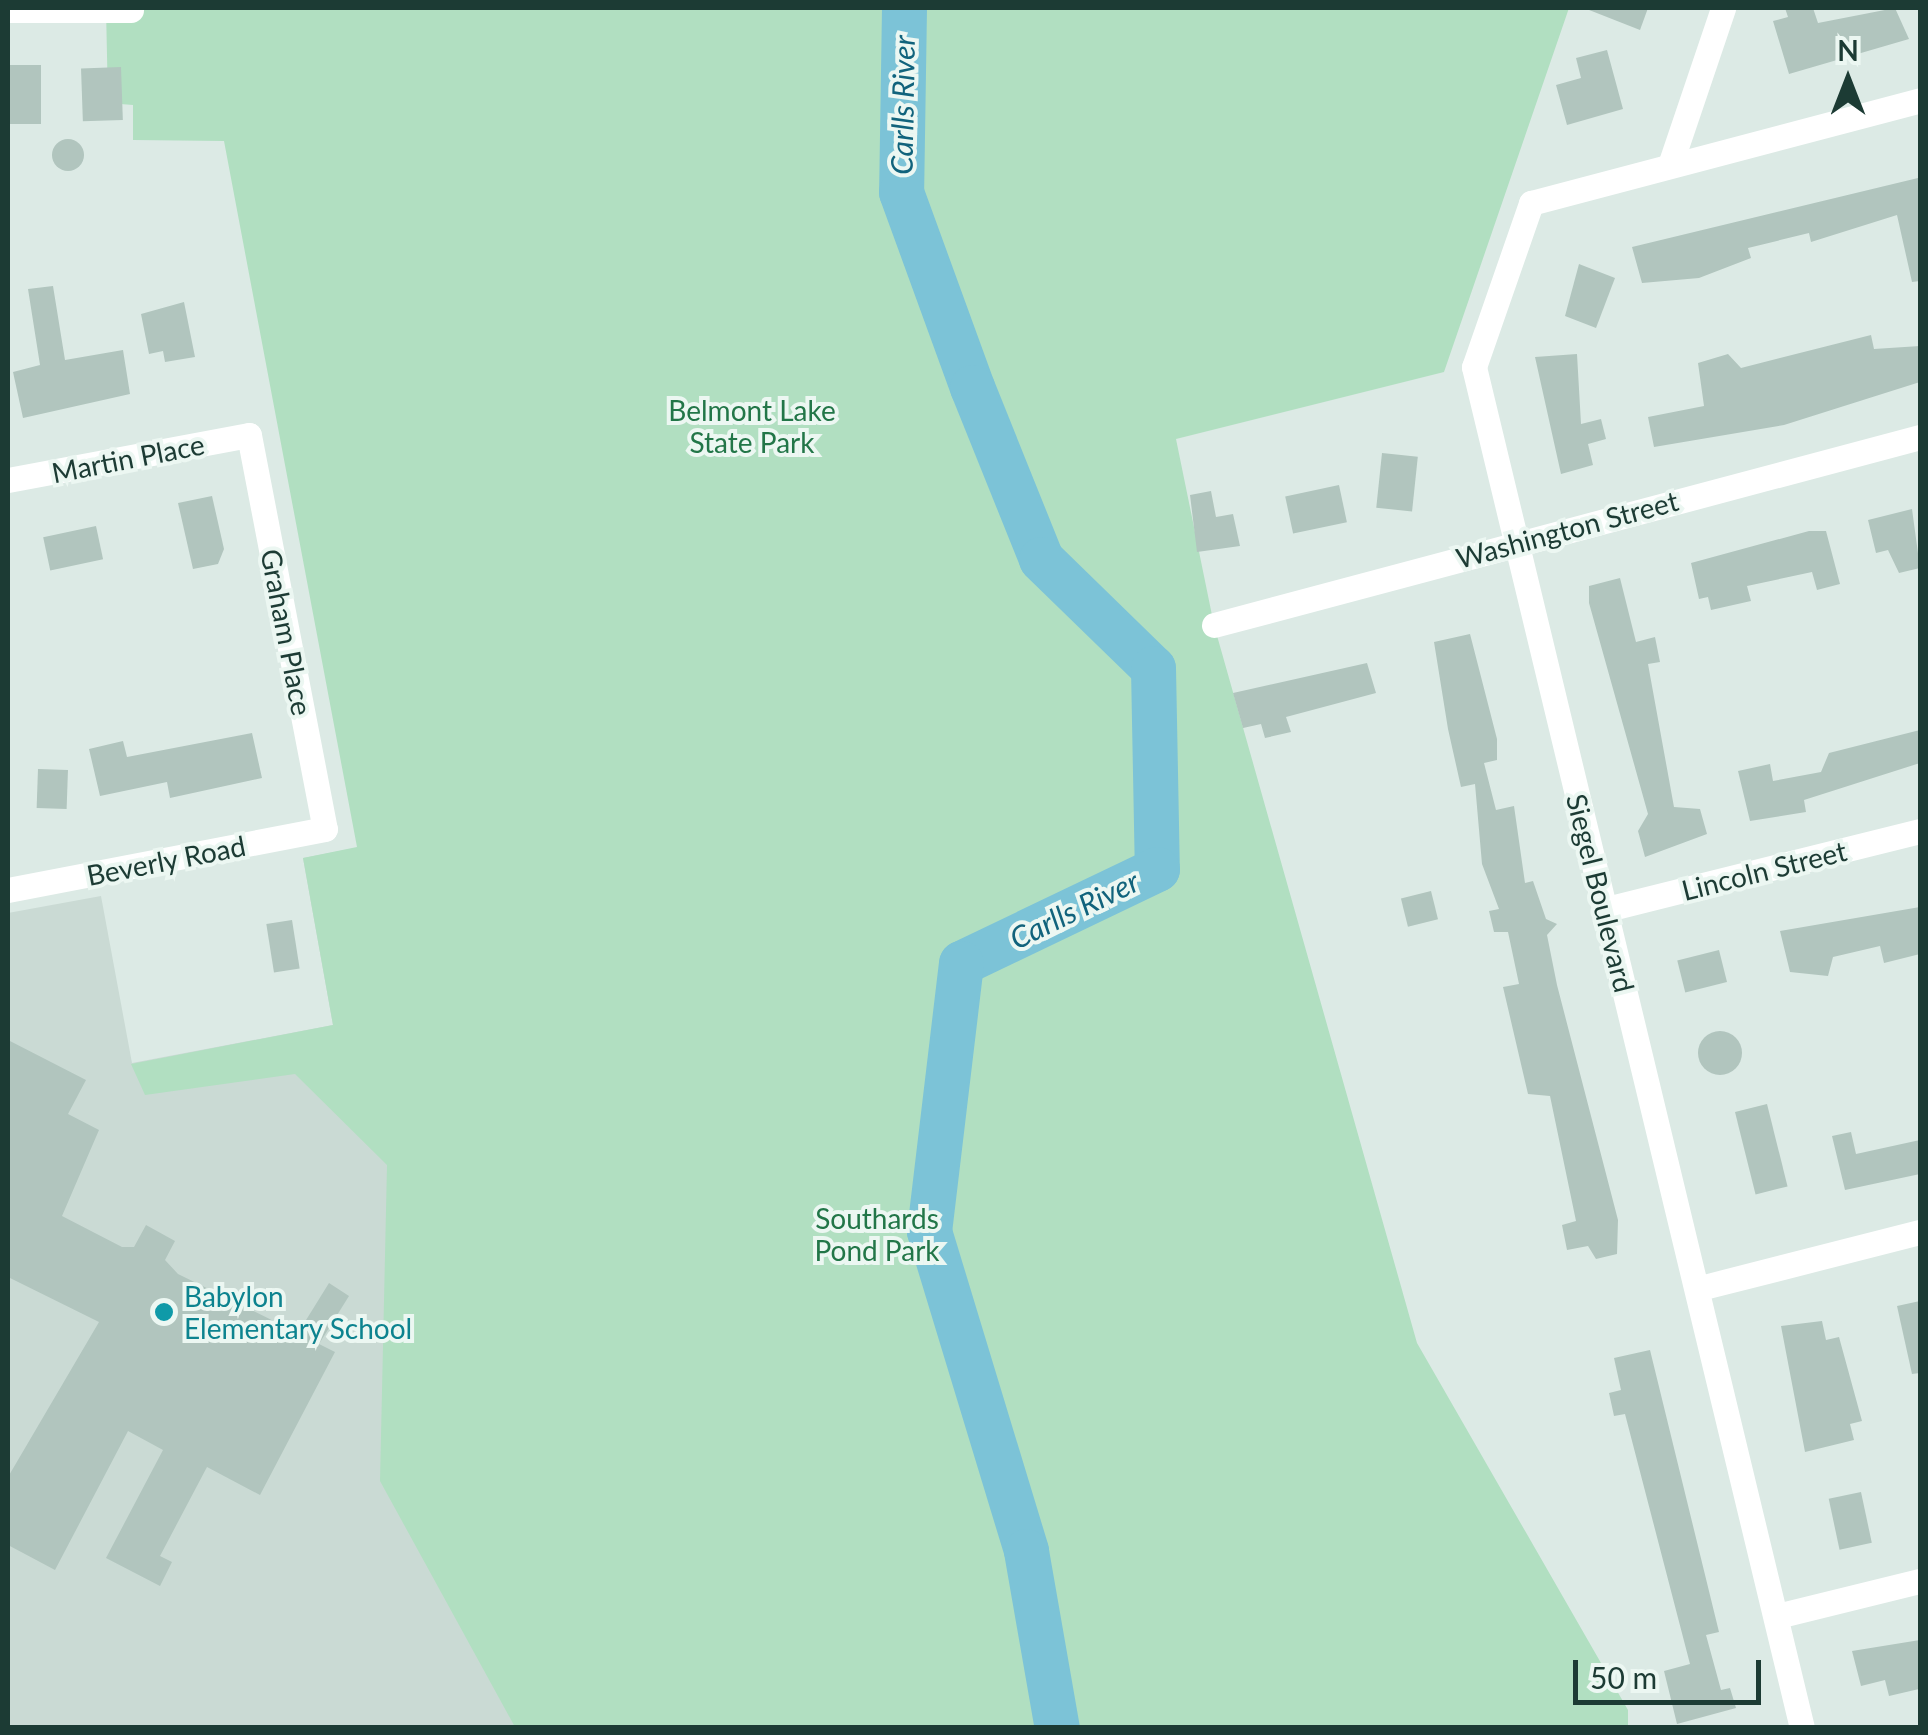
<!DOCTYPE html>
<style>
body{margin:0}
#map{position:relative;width:1928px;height:1735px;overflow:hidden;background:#dceae5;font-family:Lato,sans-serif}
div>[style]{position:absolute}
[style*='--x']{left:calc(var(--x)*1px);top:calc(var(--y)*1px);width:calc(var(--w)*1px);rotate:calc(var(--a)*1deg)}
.built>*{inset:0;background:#cadad4}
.green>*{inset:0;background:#b1dfc1}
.river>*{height:45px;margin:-22.5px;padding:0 22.5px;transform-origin:22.5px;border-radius:22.5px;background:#7cc3d7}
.building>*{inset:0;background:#b1c5be;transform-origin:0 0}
.round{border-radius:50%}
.minor>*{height:25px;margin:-12.5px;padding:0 12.5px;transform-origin:12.5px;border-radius:12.5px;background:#fff}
.dots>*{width:28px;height:28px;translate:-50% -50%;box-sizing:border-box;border:5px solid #ecf7f2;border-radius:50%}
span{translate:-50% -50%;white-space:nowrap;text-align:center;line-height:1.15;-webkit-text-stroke:8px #ecf7f2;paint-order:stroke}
.park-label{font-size:28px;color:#227648}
.street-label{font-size:28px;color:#1c3b34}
.culture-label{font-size:28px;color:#0d838f}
.left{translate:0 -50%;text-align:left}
.water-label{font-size:30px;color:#11637c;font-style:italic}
.frame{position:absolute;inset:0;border:10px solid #1c3b34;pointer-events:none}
.north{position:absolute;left:1798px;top:30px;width:100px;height:100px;-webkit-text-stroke:8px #ecf7f2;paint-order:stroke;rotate:0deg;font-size:28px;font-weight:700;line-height:40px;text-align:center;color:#1c3b34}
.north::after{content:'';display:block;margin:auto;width:35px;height:45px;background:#1c3b34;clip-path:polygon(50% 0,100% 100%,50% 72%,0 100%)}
.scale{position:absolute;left:1573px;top:1660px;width:188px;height:45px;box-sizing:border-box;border:5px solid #1c3b34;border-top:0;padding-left:12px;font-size:30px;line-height:35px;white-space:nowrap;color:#1c3b34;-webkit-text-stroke:8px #ecf7f2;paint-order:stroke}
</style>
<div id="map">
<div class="built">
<div style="clip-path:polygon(582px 805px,727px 1727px,8px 1728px,8px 913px,101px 896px,132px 1063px,333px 1025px,303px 858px)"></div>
</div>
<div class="green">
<div style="clip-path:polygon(106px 8px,1569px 8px,1444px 372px,1176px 439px,1214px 625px,1417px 1343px,1628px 1710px,1628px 1727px,515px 1727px,380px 1481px,387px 1165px,295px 1074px,145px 1095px,131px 1064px,333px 1025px,303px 858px,357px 847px,224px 141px,133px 140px,133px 105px,108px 103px)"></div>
</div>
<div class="river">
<div style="--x:904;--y:8;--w:184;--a:90.9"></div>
<div style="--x:901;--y:192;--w:208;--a:70"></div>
<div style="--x:972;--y:387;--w:185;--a:68.1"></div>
<div style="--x:1041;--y:559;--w:156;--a:44.2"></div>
<div style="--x:1153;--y:668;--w:201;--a:88.9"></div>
<div style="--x:1157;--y:869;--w:217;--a:154.4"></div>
<div style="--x:961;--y:963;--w:270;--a:96.8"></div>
<div style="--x:929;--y:1231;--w:334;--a:73.1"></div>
<div style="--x:1026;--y:1551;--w:180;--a:80.1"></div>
</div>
<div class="building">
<div style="clip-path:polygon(1584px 8px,1648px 8px,1640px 30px)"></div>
<div style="clip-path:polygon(1785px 8px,1813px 8px,1818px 23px,1895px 8px,1909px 39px,1789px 74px,1773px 21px,1788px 17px)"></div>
<div style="clip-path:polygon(1607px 50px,1623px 109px,1567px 125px,1556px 85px,1581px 78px,1576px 58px)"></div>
<div style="left:8px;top:65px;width:33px;height:59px"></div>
<div style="left:121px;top:67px;width:53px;height:40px;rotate:88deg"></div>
<div class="round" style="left:52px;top:139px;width:32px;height:32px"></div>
<div style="clip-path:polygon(1918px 178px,1920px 281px,1912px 282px,1897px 215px,1811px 242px,1809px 233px,1748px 248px,1751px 258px,1699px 278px,1642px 283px,1632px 247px)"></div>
<div style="clip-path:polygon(1579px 264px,1615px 278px,1596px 328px,1565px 316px)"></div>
<div style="clip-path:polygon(53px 286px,65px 360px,123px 350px,130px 394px,23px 418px,13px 372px,40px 365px,28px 289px)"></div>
<div style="clip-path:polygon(184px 302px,195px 357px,165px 362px,163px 351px,149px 354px,141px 314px)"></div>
<div style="clip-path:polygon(1871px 335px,1874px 349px,1920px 346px,1920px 382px,1784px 425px,1654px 447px,1648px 417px,1704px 406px,1698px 363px,1728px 354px,1741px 368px)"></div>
<div style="clip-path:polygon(1577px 354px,1581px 424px,1601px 419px,1606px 439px,1588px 444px,1593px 465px,1561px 474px,1535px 357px)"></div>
<div style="left:1382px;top:453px;width:36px;height:55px;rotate:6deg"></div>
<div style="left:1339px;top:485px;width:38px;height:55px;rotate:78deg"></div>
<div style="clip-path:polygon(1211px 491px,1216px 517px,1233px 514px,1240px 546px,1197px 552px,1190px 495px)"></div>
<div style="clip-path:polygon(212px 496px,224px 549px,218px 564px,193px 569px,178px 503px)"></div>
<div style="clip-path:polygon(1912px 509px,1920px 568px,1899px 573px,1888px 550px,1876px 553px,1868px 520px)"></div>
<div style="left:96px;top:526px;width:34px;height:54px;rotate:78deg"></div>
<div style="clip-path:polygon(1809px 531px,1826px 531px,1840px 584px,1817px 590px,1812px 572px,1747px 586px,1751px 601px,1711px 610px,1708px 597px,1699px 599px,1691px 563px)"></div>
<div style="clip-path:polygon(1620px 578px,1636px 642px,1655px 637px,1660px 662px,1648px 664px,1674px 807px,1700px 809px,1707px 834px,1645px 857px,1638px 831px,1648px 814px,1589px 603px,1589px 586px)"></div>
<div style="clip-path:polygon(1470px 634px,1497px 739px,1497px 760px,1484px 763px,1496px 810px,1514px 806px,1525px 883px,1533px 881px,1546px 919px,1557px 924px,1547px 935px,1557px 985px,1618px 1220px,1617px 1254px,1596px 1259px,1588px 1246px,1567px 1250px,1562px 1225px,1576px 1221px,1550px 1096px,1528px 1094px,1503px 987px,1519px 984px,1508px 932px,1494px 932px,1489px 911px,1499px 909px,1482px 864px,1475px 784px,1461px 787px,1448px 729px,1434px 642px)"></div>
<div style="clip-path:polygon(1367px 663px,1376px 693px,1286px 717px,1291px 732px,1265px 738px,1261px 724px,1243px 728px,1233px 693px)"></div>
<div style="clip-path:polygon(1920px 730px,1920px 763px,1804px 800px,1806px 812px,1750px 821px,1738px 771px,1770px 764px,1773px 781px,1821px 772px,1829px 753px)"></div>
<div style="clip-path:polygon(252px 733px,262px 778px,170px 798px,167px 782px,100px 796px,89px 749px,123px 741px,127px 757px)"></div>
<div style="left:38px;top:769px;width:30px;height:39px;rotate:2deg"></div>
<div style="left:1431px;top:891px;width:29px;height:31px;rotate:76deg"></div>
<div style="clip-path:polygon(1920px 907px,1920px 954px,1884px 963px,1880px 946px,1833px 957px,1828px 976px,1790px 972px,1780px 931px)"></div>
<div style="left:292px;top:920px;width:49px;height:26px;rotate:81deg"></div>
<div style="left:1719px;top:950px;width:33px;height:43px;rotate:76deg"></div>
<div class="round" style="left:1698px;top:1031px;width:44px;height:44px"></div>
<div style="clip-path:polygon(8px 1040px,86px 1080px,68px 1114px,99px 1130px,62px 1216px,122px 1247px,134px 1247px,146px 1225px,175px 1241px,165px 1260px,178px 1274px,298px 1333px,329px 1283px,349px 1296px,319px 1344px,335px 1352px,260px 1495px,207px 1467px,160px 1556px,172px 1562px,160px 1586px,106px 1558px,163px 1450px,128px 1431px,55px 1570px,8px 1545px,8px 1477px,99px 1322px,8px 1277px)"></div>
<div style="left:1767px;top:1104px;width:85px;height:33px;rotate:76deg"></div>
<div style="clip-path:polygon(1851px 1132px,1856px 1154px,1920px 1140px,1920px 1174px,1845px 1190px,1832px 1136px)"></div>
<div style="clip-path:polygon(1920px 1301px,1920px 1373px,1912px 1374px,1897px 1306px)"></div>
<div style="clip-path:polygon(1822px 1321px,1826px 1340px,1839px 1337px,1862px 1421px,1850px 1424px,1854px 1440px,1805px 1452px,1781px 1326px)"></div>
<div style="clip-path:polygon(1650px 1350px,1719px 1632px,1706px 1635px,1721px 1690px,1730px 1688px,1736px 1708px,1677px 1724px,1664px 1671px,1690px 1664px,1625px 1414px,1614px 1416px,1609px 1393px,1621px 1390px,1614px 1358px)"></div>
<div style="left:1861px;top:1492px;width:52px;height:33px;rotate:78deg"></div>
<div style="clip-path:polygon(1920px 1640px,1919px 1689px,1889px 1696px,1885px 1680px,1861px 1686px,1852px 1651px)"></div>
</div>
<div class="minor">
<div style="--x:8;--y:10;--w:123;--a:0"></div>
<div style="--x:1670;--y:165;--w:166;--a:-71.3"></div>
<div style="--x:8;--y:480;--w:245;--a:-10.6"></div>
<div style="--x:249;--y:435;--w:401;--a:79.1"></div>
<div style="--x:325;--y:829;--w:323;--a:169.1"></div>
<div style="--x:1214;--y:625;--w:731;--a:-14.91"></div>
<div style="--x:1607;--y:909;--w:323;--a:-14"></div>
<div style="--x:1700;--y:1288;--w:227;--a:-14.3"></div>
<div style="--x:1777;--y:1616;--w:147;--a:-13.8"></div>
<div style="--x:1802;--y:1728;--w:1400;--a:-103.55"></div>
<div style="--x:1474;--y:367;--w:174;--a:-70.8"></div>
<div style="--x:1531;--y:203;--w:402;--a:-14.8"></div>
</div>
<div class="dots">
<div style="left:164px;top:1312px;background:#0f9aa8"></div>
</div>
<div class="park-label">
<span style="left:752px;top:426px">Belmont Lake<br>State Park</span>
<span style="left:877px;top:1234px">Southards<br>Pond Park</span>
</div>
<div class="street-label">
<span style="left:128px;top:458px;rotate:-11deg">Martin Place</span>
<span style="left:1567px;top:529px;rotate:-15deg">Washington Street</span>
<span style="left:287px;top:632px;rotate:79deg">Graham Place</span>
<span style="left:166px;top:860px;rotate:-11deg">Beverly Road</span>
<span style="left:1764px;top:870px;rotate:-14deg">Lincoln Street</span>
<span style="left:1601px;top:893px;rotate:76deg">Siegel Boulevard</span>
</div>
<div class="culture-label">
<span class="left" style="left:184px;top:1312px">Babylon<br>Elementary School</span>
</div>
<div class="water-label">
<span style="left:902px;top:105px;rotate:-89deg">Carlls River</span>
<span style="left:1074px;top:909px;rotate:-26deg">Carlls River</span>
</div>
<div class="frame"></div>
<div class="north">N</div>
<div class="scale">50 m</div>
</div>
